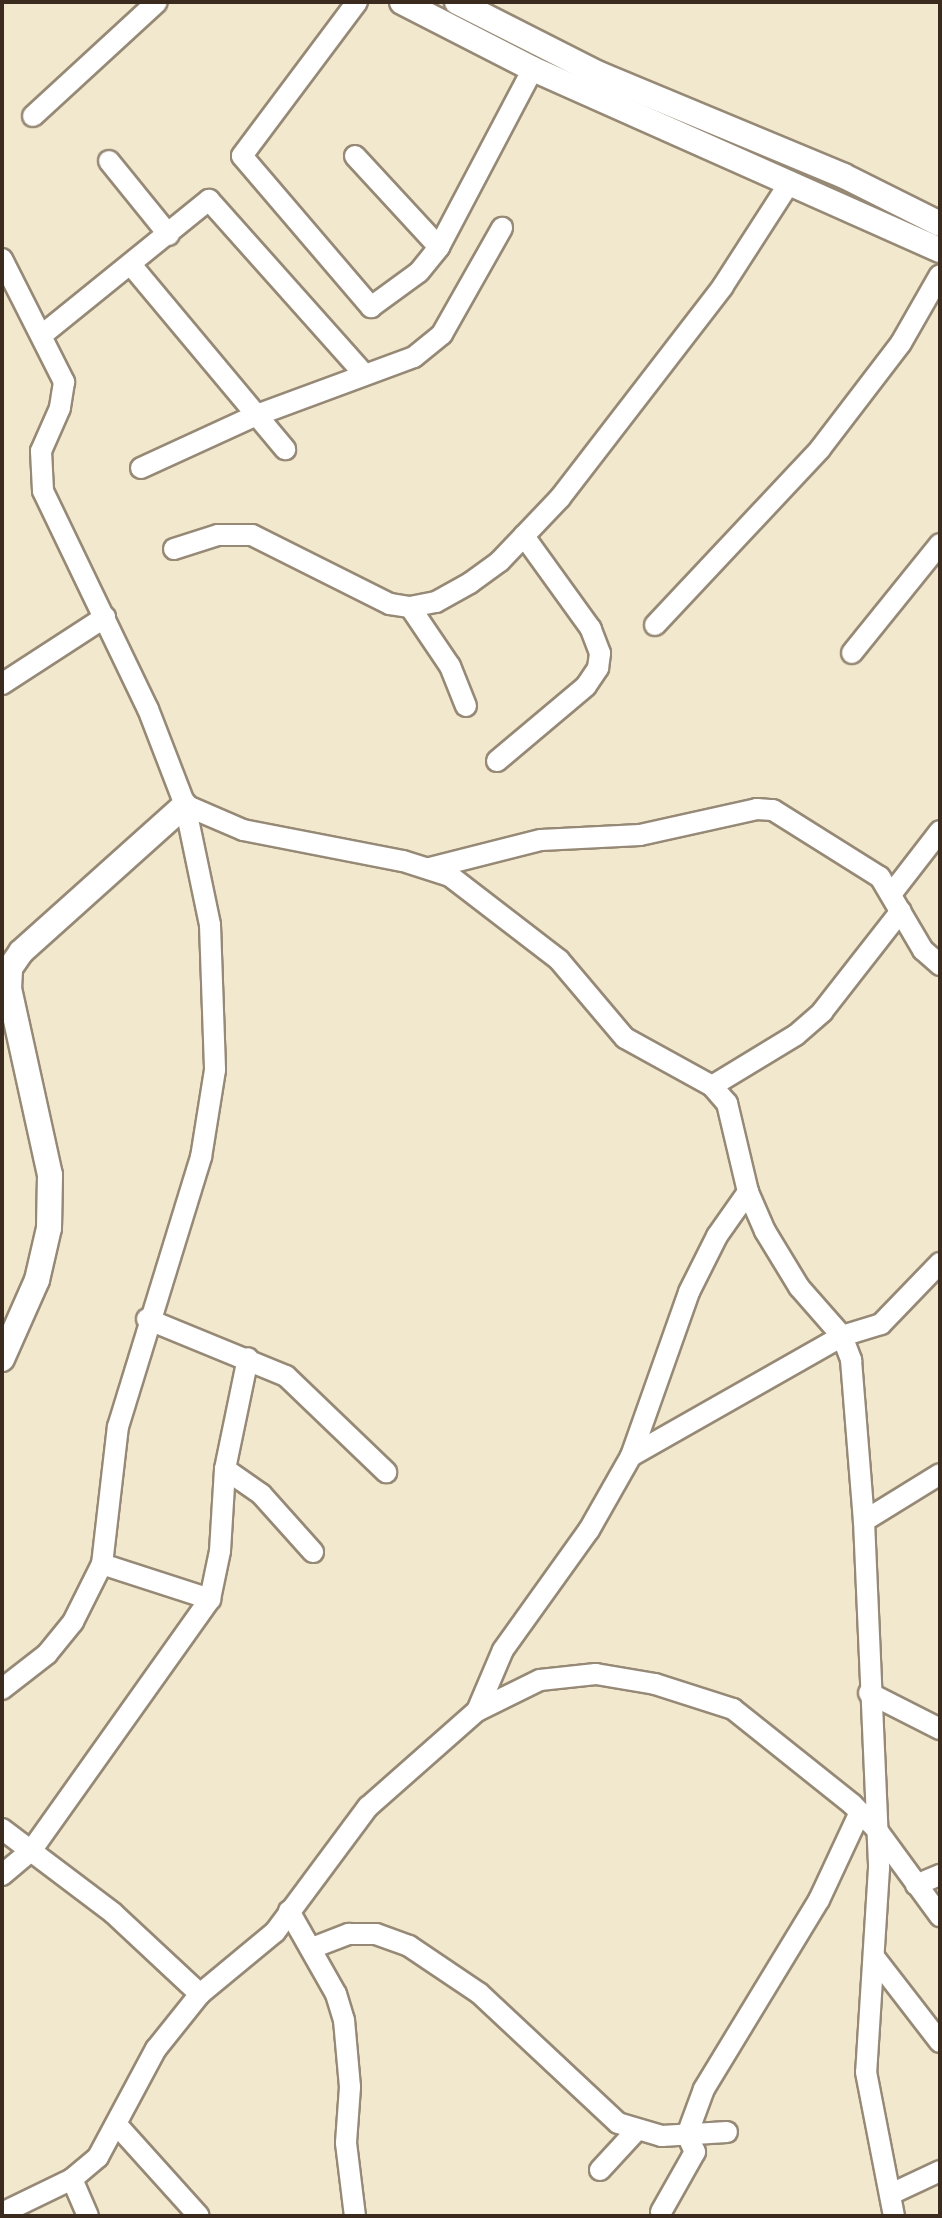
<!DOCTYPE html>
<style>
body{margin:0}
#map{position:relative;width:942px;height:2218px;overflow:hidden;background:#f2e8cd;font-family:"Balsamiq Sans",sans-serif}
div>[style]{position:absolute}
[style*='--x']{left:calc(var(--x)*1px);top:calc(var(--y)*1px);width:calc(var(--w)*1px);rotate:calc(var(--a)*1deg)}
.roads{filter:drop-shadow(2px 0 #968976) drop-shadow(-2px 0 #968976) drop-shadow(0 2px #968976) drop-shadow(0 -2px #968976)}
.minor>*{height:20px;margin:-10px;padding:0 10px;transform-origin:10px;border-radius:10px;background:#fff}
.tertiary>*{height:24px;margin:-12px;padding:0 12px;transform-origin:12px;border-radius:12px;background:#fff}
span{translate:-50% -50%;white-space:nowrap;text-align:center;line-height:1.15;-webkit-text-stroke:8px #fcf5e5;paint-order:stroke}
.frame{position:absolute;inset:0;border:4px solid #3b2a1e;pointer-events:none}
</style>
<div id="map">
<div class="roads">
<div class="minor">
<div style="--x:357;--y:2;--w:192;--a:126.8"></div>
<div style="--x:242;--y:156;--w:199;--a:49.5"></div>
<div style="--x:371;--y:307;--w:59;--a:-36.1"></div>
<div style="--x:419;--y:272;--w:32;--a:-51"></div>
<div style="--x:439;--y:247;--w:201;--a:-62.2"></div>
<div style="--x:33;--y:116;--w:168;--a:-42.6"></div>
<div style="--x:355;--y:156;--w:124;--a:47.3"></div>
<div style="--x:109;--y:161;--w:95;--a:51"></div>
<div style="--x:2;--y:259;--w:138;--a:63.2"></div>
<div style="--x:64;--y:382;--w:26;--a:99"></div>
<div style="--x:60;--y:408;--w:47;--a:113.8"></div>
<div style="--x:41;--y:451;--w:40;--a:87.1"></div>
<div style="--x:43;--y:491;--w:242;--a:64.3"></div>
<div style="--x:148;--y:709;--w:103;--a:68.9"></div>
<div style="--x:185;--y:805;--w:123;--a:78.2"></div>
<div style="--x:210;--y:925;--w:145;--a:88"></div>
<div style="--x:215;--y:1070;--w:88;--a:99.1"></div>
<div style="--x:201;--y:1157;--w:282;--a:107.1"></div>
<div style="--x:118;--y:1426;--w:139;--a:96.6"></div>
<div style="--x:102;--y:1564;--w:65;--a:116.6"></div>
<div style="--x:73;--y:1622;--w:41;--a:129.1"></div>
<div style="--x:47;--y:1654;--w:57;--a:142.1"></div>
<div style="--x:132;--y:266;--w:239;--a:50.1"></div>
<div style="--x:42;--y:335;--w:215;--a:-39"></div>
<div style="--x:209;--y:200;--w:233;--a:48.3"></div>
<div style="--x:141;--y:468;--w:128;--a:-24.6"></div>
<div style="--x:257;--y:415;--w:167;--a:-20.3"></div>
<div style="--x:414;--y:357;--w:36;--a:-39"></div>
<div style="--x:442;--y:334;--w:122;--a:-60.5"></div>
<div style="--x:174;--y:549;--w:46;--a:-17.7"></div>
<div style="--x:218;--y:535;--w:34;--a:0"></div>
<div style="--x:252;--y:535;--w:154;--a:26.6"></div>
<div style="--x:390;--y:604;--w:20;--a:9"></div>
<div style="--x:410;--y:607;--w:26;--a:-11"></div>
<div style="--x:436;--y:602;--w:39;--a:-29"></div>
<div style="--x:470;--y:583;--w:37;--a:-36"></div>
<div style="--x:500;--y:561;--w:87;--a:-46.4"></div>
<div style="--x:560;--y:498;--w:267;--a:-52.4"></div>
<div style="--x:723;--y:286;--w:124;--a:-57.2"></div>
<div style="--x:410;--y:607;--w:71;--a:55.9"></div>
<div style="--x:450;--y:666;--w:43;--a:68.2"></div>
<div style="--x:655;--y:625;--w:241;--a:-46.8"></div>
<div style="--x:820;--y:449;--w:133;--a:-52.6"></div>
<div style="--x:901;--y:343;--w:78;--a:-60.2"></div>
<div style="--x:852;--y:653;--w:140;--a:-51.1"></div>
<div style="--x:2;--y:684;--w:123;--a:-33"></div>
<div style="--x:497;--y:761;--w:116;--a:-40.1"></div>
<div style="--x:586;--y:686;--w:22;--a:-56"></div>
<div style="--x:598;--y:668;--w:15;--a:-82"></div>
<div style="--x:600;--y:653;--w:26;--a:-111"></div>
<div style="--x:591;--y:629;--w:115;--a:-125.8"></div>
<div style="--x:185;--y:805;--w:63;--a:23.3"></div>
<div style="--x:243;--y:830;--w:163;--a:11"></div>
<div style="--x:403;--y:861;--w:49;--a:17.7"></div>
<div style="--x:450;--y:876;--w:138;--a:37.6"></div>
<div style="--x:559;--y:960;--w:102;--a:49.8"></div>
<div style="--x:625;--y:1038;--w:99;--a:28.9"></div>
<div style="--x:712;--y:1086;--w:23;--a:49"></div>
<div style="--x:727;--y:1103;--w:91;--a:76.7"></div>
<div style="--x:748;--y:1192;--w:43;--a:66.4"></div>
<div style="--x:765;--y:1231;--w:66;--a:58.7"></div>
<div style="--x:799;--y:1287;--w:65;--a:48.7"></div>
<div style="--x:842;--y:1336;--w:26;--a:69"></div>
<div style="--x:851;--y:1360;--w:162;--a:85.4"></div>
<div style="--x:864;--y:1521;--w:347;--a:87.5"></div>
<div style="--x:879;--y:1868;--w:204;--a:93.6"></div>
<div style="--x:866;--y:2072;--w:147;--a:79"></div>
<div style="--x:430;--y:868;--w:114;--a:-14.2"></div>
<div style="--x:541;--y:840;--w:99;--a:-2.9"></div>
<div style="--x:640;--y:835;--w:120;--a:-12.5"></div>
<div style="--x:757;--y:809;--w:16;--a:4"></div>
<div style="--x:773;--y:810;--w:126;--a:32.1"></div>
<div style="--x:880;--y:877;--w:85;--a:59.5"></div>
<div style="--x:923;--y:950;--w:23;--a:41"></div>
<div style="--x:892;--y:893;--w:78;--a:-52.3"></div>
<div style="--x:712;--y:1086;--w:98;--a:-31.3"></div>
<div style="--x:796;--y:1035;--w:35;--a:-41"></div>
<div style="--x:822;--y:1012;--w:128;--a:-52"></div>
<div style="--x:147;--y:1319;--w:150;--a:22.3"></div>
<div style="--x:286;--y:1376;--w:139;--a:43.8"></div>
<div style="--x:631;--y:1456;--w:243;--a:-29.6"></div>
<div style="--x:842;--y:1336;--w:41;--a:-17.1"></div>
<div style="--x:881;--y:1324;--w:85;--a:-46"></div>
<div style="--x:225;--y:1469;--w:44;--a:34.8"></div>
<div style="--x:261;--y:1494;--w:78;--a:48.1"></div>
<div style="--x:864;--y:1521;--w:89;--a:-31.7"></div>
<div style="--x:102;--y:1564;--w:114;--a:18"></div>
<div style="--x:869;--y:1693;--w:80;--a:26.9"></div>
<div style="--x:477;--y:1711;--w:66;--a:-66.9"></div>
<div style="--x:503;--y:1650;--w:148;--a:-54.4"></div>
<div style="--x:589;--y:1530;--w:85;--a:-60.4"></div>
<div style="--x:631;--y:1456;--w:174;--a:-70.5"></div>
<div style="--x:689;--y:1292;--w:63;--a:-63.4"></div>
<div style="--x:717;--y:1236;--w:54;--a:-54.8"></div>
<div style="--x:2;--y:1829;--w:139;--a:37.1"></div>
<div style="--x:113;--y:1913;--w:119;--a:43"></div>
<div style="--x:2;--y:1875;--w:38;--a:-40"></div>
<div style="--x:31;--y:1851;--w:309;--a:-54.6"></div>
<div style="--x:210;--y:1599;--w:49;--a:-78.2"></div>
<div style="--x:220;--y:1551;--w:82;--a:-86.5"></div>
<div style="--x:225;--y:1469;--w:113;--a:-78.3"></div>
<div style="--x:916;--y:1885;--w:26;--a:-23"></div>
<div style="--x:289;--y:1911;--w:95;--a:60.5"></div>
<div style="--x:336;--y:1994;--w:27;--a:73"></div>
<div style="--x:344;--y:2020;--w:67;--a:84.9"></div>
<div style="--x:350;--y:2087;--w:56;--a:94.1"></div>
<div style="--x:346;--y:2143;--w:74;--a:83"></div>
<div style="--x:312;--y:1948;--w:40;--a:-21"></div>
<div style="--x:349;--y:1934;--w:27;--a:0"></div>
<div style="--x:376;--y:1934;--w:35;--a:20"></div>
<div style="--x:409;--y:1946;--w:84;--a:33.9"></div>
<div style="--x:479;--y:1993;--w:190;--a:43.1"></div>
<div style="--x:618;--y:2123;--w:46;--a:16.5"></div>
<div style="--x:662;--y:2136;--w:65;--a:-3.5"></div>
<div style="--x:875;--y:1958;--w:106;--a:52.3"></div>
<div style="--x:117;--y:2125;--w:122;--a:48"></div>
<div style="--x:600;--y:2170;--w:53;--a:-47.3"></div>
<div style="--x:72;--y:2179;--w:40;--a:66.6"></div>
<div style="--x:893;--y:2193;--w:52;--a:-25.1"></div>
<div style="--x:661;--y:2212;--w:69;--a:-60.5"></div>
<div style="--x:695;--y:2152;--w:19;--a:-115"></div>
<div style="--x:687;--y:2135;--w:49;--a:-69.7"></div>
<div style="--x:704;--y:2089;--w:221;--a:-58.7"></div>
<div style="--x:819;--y:1900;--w:97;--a:-65"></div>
<div style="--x:2;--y:2213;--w:78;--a:-25.9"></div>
<div style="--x:72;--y:2179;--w:34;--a:-40"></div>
<div style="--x:98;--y:2157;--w:123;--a:-61.8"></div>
<div style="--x:156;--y:2049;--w:70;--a:-51.3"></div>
<div style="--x:200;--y:1994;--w:97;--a:-39.6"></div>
<div style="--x:275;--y:1932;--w:156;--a:-53.4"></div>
<div style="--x:368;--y:1807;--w:145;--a:-41.4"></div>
<div style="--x:477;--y:1711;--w:70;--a:-26.2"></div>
<div style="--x:540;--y:1680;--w:56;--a:-6.1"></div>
<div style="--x:596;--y:1674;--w:60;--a:9.6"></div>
<div style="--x:655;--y:1684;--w:82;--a:17.8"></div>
<div style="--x:733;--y:1709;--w:152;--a:38.6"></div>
<div style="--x:852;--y:1804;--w:36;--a:46"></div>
<div style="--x:877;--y:1830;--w:107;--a:53.8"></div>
</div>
<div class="tertiary">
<div style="--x:402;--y:2;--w:147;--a:27.1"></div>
<div style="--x:533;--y:69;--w:445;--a:24"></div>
<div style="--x:457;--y:2;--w:159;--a:26.9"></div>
<div style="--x:599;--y:74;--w:265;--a:22.6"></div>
<div style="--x:844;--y:176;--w:107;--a:26.6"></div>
<div style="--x:2;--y:1359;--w:86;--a:-66.1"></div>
<div style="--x:37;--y:1280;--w:53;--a:-77"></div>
<div style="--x:49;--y:1228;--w:53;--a:-88.9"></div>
<div style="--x:50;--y:1175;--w:190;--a:-102.4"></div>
<div style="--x:9;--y:989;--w:21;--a:-87"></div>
<div style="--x:10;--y:968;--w:19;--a:-55"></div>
<div style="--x:21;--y:952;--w:220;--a:-41.9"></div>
</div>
</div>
<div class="frame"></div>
</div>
